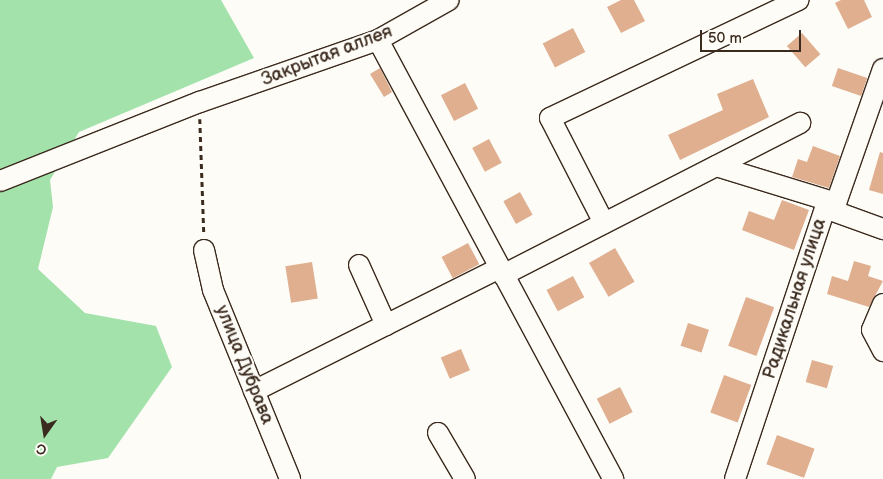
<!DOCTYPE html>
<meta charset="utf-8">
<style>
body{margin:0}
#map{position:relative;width:883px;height:479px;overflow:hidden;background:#fdfcf7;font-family:"Balsamiq Sans",sans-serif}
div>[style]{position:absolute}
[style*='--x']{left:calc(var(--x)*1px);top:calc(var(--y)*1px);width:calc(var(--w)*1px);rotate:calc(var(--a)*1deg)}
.green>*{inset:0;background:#a3e2ab}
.building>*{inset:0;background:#dfaf90;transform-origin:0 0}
.path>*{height:2.5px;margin-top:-1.25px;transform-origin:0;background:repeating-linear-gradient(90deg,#3b2a1e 0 5px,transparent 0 9px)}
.roads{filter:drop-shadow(1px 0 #3b2a1e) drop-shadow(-1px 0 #3b2a1e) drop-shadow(0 1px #3b2a1e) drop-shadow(0 -1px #3b2a1e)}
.minor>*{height:20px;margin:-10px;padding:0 10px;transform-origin:10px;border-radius:10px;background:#fdfcf7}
span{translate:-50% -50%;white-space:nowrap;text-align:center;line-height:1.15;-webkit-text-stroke:4px #fdfcf7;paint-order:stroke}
.street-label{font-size:18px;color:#3b2a1e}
.north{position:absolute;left:20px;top:409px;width:50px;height:50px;-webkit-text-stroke:4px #fdfcf7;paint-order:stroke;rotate:193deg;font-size:14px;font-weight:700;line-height:20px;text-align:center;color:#3b2a1e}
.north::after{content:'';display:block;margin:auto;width:18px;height:22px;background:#3b2a1e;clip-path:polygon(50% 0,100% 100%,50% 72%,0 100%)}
.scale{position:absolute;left:700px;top:30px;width:101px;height:22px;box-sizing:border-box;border:2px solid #3b2a1e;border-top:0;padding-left:6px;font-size:15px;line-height:18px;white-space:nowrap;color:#3b2a1e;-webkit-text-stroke:4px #fdfcf7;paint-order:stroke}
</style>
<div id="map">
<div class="green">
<div style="clip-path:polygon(0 0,221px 0,254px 58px,79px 132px,50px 180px,53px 207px,38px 269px,85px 313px,156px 326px,172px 367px,108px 458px,57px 467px,51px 479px,0 479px)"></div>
</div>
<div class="building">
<div style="clip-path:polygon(621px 0,634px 0,645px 21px,621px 33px,607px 7px)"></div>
<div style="clip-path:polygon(841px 0,864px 0,872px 17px,848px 29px,835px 3px)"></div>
<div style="left:573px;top:28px;width:27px;height:34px;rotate:63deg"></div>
<div style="left:802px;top:33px;width:28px;height:20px;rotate:49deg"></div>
<div style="clip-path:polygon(380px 68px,392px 92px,384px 97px,370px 74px)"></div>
<div style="left:838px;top:68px;width:31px;height:19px;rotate:19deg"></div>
<div style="clip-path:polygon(753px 79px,769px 117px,680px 160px,668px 135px,723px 110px,717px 94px)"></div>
<div style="left:465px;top:83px;width:29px;height:27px;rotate:63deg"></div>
<div style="left:489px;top:139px;width:27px;height:19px;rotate:62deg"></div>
<div style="clip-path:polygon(813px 146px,840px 156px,829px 188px,792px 177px,798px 159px,807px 162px)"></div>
<div style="clip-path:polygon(880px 152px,883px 153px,883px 194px,869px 190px)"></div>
<div style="left:520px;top:192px;width:26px;height:19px;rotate:61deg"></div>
<div style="clip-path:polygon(782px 200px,809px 210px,794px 250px,742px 230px,749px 211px,774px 220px)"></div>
<div style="left:468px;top:243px;width:24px;height:30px;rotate:62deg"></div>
<div style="left:615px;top:248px;width:39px;height:30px;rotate:60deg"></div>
<div style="clip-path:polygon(854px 261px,871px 266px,868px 276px,883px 281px,869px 307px,827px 294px,832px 276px,848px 281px)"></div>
<div style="left:312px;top:262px;width:37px;height:27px;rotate:81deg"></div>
<div style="left:573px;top:276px;width:24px;height:30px;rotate:62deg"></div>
<div style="left:746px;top:297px;width:30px;height:52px;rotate:20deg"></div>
<div style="left:688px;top:323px;width:22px;height:24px;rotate:18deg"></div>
<div style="left:461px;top:349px;width:23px;height:22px;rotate:67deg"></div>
<div style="left:812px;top:360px;width:22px;height:23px;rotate:16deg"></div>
<div style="left:724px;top:375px;width:29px;height:40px;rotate:20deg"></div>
<div style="left:620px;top:387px;width:28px;height:26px;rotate:63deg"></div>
<div style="left:777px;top:435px;width:40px;height:31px;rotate:20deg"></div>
</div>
<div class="path">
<div style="--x:200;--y:119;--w:114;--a:88"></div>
</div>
<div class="roads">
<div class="minor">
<div style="--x:378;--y:40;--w:498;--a:61.8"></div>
<div style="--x:716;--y:166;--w:126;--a:17.1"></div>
<div style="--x:0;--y:181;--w:215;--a:-21.6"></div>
<div style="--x:200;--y:102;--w:188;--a:-19.2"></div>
<div style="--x:378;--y:40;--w:81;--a:-29.4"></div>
<div style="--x:825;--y:208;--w:62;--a:19.9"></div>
<div style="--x:604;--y:223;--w:118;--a:-117.2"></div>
<div style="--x:550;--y:118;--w:275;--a:-25.4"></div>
<div style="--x:204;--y:250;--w:41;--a:77.3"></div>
<div style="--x:213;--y:290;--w:204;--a:67.8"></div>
<div style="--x:359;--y:265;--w:66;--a:65.8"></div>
<div style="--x:503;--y:275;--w:334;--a:-27.1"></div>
<div style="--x:883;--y:304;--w:28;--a:113"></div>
<div style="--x:872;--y:330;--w:24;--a:62"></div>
<div style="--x:254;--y:391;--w:275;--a:-26.6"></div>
<div style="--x:438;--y:433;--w:53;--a:59.6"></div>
<div style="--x:735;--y:479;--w:286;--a:-71.6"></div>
<div style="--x:825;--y:208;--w:12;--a:-24"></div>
<div style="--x:836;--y:203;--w:142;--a:-70.7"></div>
</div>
</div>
<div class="street-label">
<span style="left:327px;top:56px;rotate:-21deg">Закрытая аллея</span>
<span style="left:795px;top:299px;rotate:-72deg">Радикальная улица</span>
<span style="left:244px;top:365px;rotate:68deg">улица Дубрава</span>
</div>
<div class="north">С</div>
<div class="scale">50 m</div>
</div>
